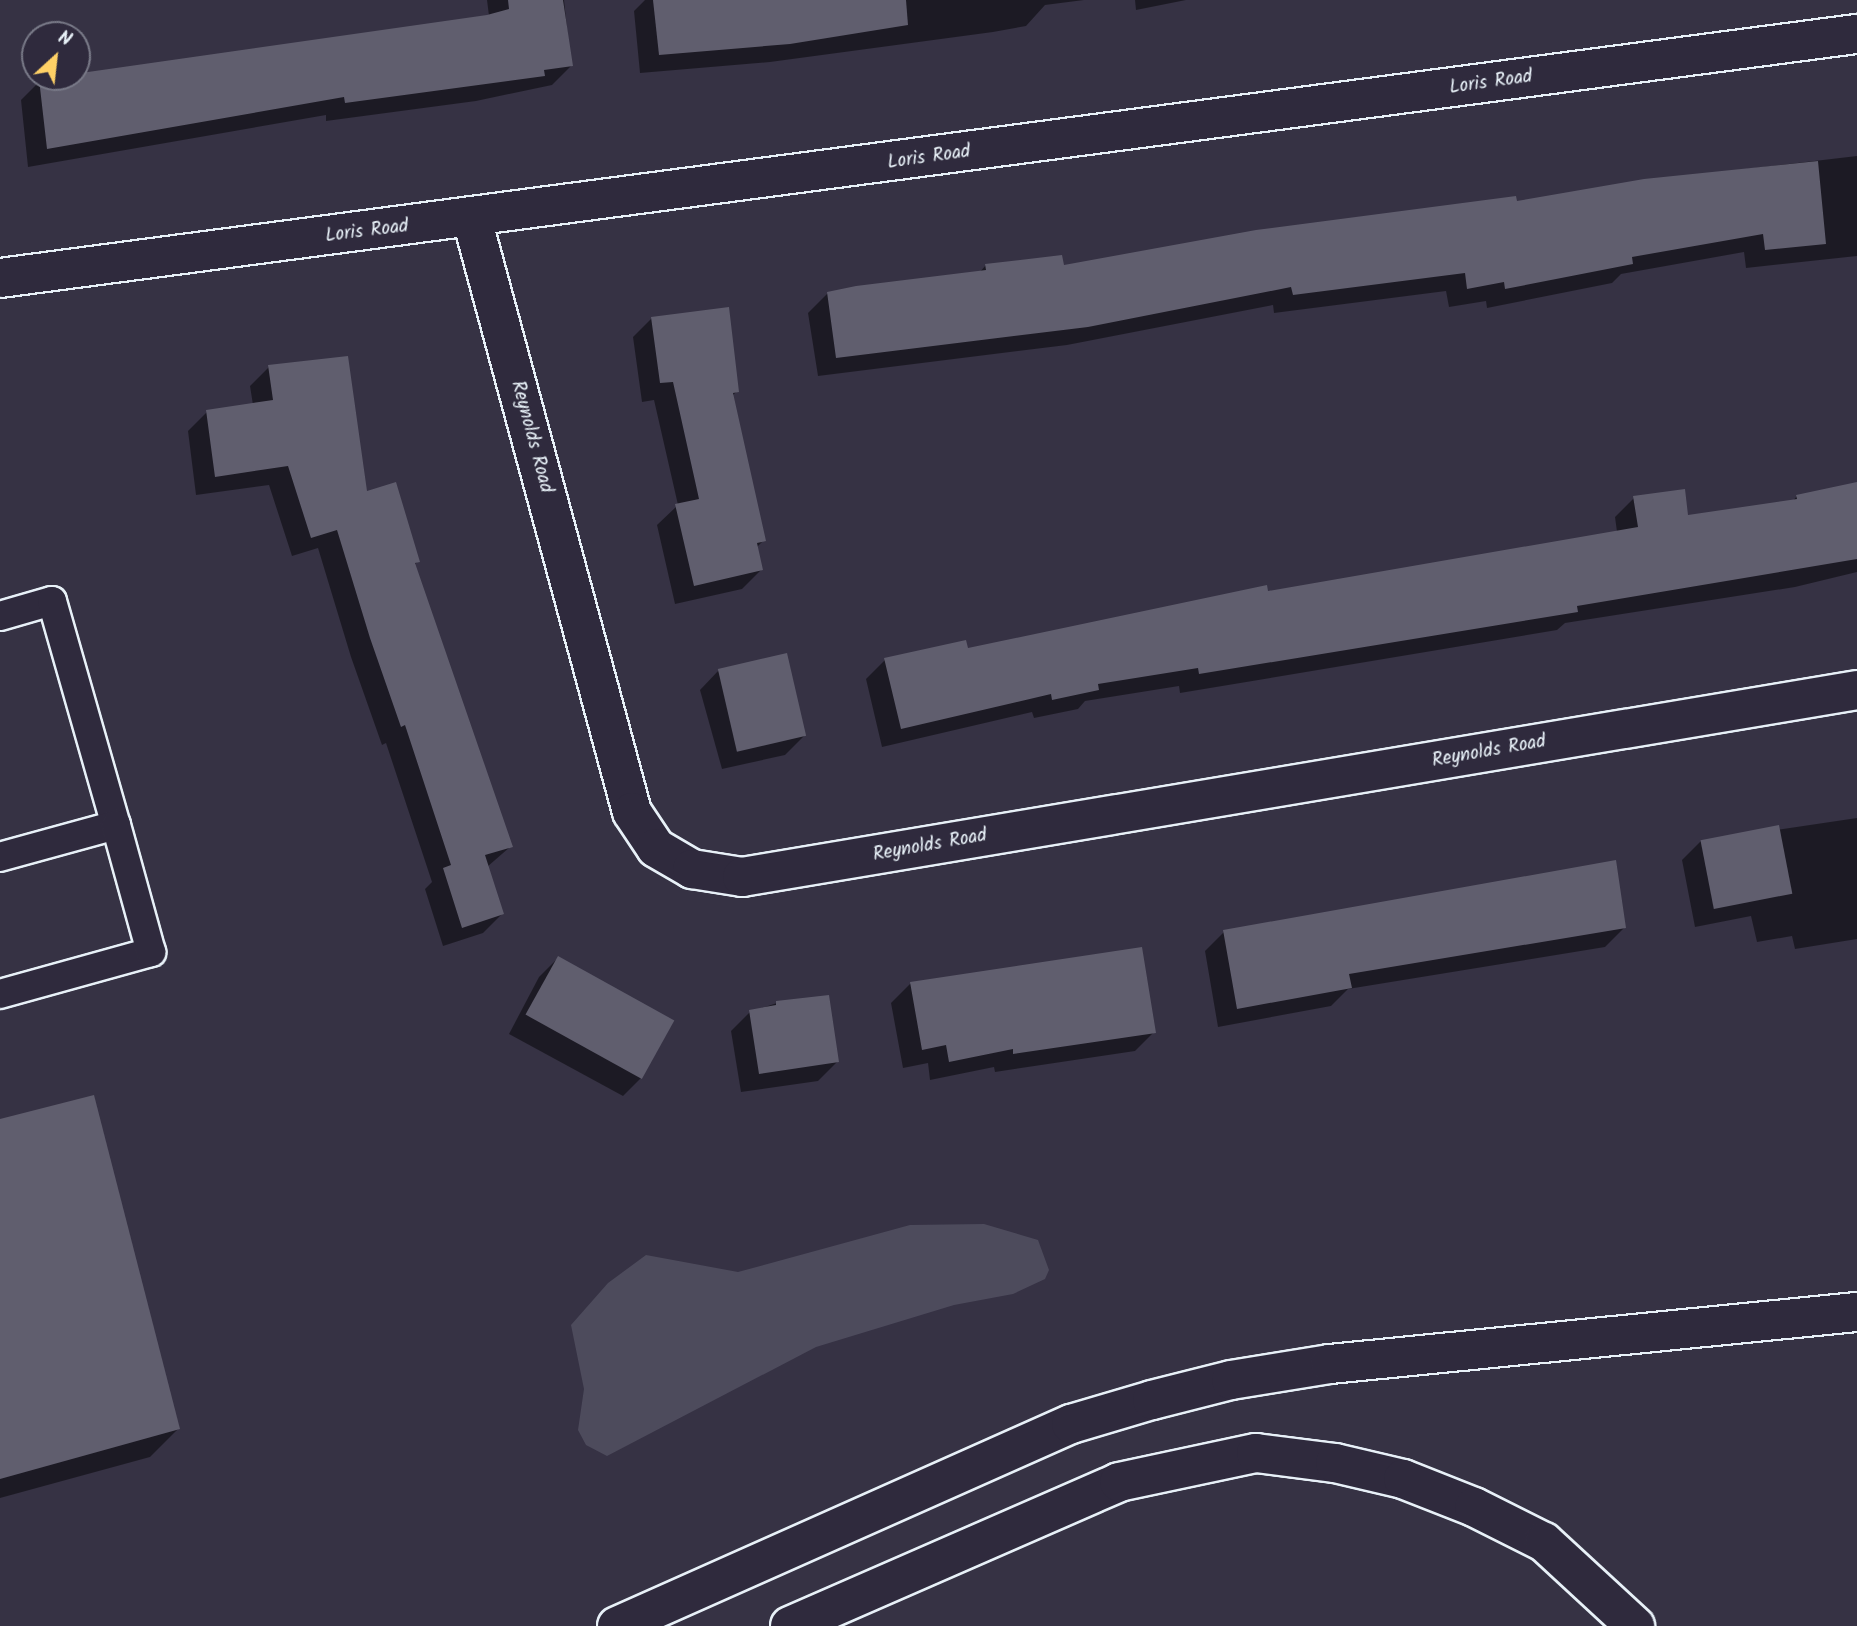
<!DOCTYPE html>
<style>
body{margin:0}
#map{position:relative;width:1857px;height:1626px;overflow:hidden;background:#363244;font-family:Kalam,sans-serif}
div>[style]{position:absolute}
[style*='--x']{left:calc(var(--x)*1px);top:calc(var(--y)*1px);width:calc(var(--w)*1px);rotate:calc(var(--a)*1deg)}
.green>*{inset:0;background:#4d4b5c}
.shadow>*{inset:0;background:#0007}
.building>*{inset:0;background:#605e6e;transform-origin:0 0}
.roads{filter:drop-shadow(2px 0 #e8f1f8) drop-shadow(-2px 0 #e8f1f8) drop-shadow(0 2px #e8f1f8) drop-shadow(0 -2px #e8f1f8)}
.lane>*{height:28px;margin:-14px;padding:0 14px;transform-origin:14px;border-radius:14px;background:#2f2a3d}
.street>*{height:38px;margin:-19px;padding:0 19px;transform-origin:19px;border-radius:19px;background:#2f2a3d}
.highway>*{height:38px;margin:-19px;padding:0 19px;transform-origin:19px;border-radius:19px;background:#2f2a3d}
span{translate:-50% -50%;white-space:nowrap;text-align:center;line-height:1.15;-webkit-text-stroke:5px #2f2a3d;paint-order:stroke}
.street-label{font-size:19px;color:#e8f1f8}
.north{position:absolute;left:21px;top:21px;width:70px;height:70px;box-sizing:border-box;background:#2f2a3d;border:2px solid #797a88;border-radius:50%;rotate:27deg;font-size:19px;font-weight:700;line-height:28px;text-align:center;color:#e8f1f8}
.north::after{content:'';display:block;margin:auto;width:24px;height:32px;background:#ffd166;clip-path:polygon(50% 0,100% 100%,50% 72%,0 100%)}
</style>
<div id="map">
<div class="green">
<div style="clip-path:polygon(984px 1224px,1038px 1240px,1049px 1270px,1045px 1279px,1013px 1294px,954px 1305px,816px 1347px,607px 1456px,586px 1445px,578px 1430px,584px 1389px,571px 1325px,608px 1283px,646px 1255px,738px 1272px,910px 1225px)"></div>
</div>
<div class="shadow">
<div style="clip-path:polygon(487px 0,564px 0,571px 66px,552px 85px,476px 101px,326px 121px,326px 115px,28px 167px,21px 100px,40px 81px,489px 16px)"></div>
<div style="clip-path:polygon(645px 0,1084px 0,1045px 5px,1026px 26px,993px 32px,770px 62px,640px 73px,634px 11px)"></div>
<div style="clip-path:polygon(1135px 0,1186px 0,1136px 10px)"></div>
<div style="clip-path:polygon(1857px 156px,1857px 256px,1746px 268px,1744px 252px,1621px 274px,1612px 283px,1487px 308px,1486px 301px,1449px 307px,1446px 291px,1274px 313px,1273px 305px,1067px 345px,818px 376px,808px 313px,827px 294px,979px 273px,986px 265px,1062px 267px,1516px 204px,1645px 181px)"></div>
<div style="clip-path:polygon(652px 318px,737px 391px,732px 396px,764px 540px,756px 548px,761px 570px,742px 589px,675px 604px,657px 525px,678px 505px,654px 400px,642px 402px,633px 337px)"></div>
<div style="clip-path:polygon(269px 367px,418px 561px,414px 565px,511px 846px,487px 867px,502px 914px,483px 933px,443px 946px,425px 889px,432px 882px,386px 743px,382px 745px,351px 657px,318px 548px,292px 556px,269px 485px,196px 495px,188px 431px,207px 412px,253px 405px,250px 386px)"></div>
<div style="clip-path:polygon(1857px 484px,1857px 572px,1795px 587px,1565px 623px,1557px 630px,1180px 693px,1179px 686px,1085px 701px,1078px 709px,1034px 718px,1032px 712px,882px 747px,866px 679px,885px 660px,966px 650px,1617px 532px,1615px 517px,1634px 498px,1687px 517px,1792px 502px,1797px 496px)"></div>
<div style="clip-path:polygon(719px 670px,804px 736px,785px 755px,722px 769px,700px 690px)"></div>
<div style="clip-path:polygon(1857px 818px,1857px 939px,1795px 949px,1792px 936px,1757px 942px,1751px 916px,1695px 927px,1682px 860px,1701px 841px)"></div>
<div style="clip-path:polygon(1625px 927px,1605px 947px,1348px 989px,1331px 1006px,1218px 1027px,1205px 951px,1224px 932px)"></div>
<div style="clip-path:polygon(558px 958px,642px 1077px,623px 1096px,509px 1034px,539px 977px)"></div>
<div style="clip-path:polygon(910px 984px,1154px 1032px,1135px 1051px,995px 1072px,994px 1067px,930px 1080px,928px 1063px,903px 1068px,891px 1003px)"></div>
<div style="clip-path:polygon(777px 1003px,837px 1062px,818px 1081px,741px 1092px,731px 1031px,750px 1012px)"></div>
<div style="clip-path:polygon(0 1123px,178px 1429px,150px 1457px,0 1498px)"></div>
</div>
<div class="building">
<div style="clip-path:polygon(508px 0,563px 0,573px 66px,544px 70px,545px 76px,345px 103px,344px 97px,47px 149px,39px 79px,487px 15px,509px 9px)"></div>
<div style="clip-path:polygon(653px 0,906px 0,908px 25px,790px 44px,659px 55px)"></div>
<div style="clip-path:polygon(1818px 161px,1826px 244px,1765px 250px,1763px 234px,1632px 257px,1633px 264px,1505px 289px,1504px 282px,1467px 289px,1465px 273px,1293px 295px,1291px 287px,1088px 327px,836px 358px,827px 292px,856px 286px,986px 270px,985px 264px,1062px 255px,1064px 265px,1256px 230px,1516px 196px,1517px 201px,1644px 179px)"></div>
<div style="clip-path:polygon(729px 307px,739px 392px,733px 393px,766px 541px,757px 543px,763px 570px,694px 586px,675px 504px,699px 499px,673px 382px,660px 383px,651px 317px)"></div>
<div style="clip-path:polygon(348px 356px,367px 491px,396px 482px,420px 562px,415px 563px,513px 847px,485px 855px,504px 914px,462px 928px,443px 868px,451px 865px,405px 725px,401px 727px,370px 638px,337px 530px,311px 538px,288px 466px,215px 477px,206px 410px,273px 400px,268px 365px)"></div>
<div style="clip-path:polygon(1857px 482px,1857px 559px,1577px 606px,1578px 612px,1199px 674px,1198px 668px,1098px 684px,1099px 690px,1052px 700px,1051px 694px,901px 729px,884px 658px,966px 640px,968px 648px,1267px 585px,1268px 591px,1638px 527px,1633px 496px,1685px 489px,1688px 515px,1797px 499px,1796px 495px)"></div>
<div style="left:787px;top:653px;width:85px;height:71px;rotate:77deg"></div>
<div style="left:1779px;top:825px;width:70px;height:80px;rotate:79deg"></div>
<div style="clip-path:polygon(1616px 860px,1626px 928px,1349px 974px,1352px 988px,1237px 1009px,1223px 930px)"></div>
<div style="clip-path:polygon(1142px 947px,1156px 1033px,1013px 1054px,1013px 1049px,949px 1062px,946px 1045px,922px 1050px,910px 982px)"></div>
<div style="left:558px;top:956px;width:133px;height:67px;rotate:29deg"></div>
<div style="clip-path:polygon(829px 995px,839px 1062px,759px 1074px,749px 1010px,776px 1005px,776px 1001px)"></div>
<div style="clip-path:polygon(94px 1095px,180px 1429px,0 1479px,0 1119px)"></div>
</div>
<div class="roads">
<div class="lane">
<div style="--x:0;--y:616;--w:54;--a:-16.1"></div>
<div style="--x:52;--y:601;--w:233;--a:74.1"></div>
<div style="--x:116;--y:825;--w:120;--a:164.6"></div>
<div style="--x:0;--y:994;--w:157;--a:-15.5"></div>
<div style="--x:151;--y:952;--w:132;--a:-105.4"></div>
</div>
<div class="street">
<div style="--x:472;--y:219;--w:614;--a:74.9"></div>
<div style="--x:632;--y:812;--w:43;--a:56.3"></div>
<div style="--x:656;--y:848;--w:42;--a:30.3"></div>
<div style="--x:692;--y:869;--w:51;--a:9.1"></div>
<div style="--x:742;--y:877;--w:1131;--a:-9.52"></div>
<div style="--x:0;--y:278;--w:1873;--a:-7.49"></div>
</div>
<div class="highway">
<div style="--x:617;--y:1626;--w:497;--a:-24"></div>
<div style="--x:1071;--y:1424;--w:84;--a:-16.5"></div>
<div style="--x:1152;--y:1400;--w:81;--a:-14.2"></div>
<div style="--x:1231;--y:1380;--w:100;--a:-9.2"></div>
<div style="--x:1330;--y:1364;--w:530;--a:-5.64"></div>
<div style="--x:790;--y:1626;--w:359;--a:-23.6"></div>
<div style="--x:1119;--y:1482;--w:140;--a:-12"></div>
<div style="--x:1256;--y:1453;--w:80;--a:7.2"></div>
<div style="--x:1335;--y:1463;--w:70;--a:13.2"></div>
<div style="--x:1403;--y:1479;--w:76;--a:21.5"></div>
<div style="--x:1474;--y:1507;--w:78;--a:26.6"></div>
<div style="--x:1544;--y:1542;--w:124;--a:42.7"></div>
</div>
</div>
<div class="street-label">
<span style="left:1491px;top:83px;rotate:-8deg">Loris Road</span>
<span style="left:929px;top:158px;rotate:-8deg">Loris Road</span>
<span style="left:367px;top:232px;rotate:-7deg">Loris Road</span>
<span style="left:531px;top:437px;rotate:75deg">Reynolds Road</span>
<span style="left:1489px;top:752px;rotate:-10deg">Reynolds Road</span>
<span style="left:930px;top:846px;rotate:-10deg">Reynolds Road</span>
</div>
<div class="north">N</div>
</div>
